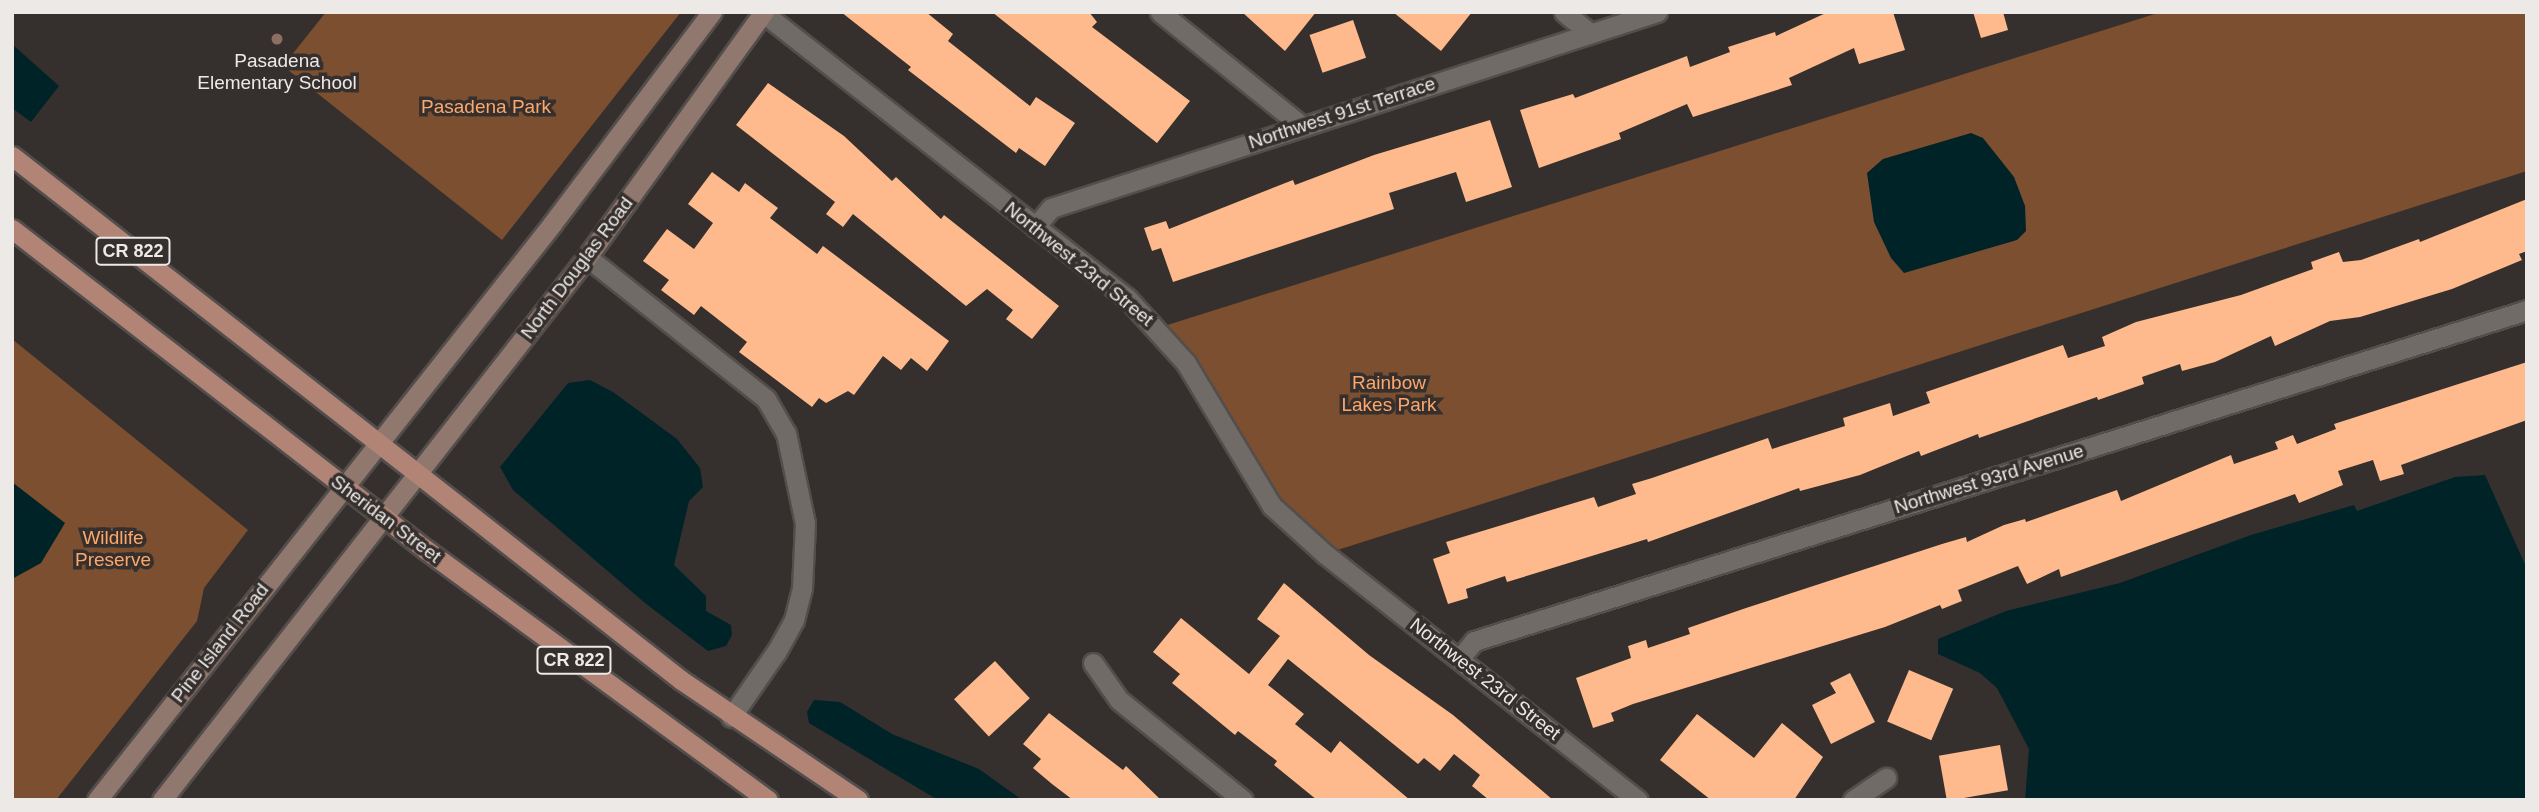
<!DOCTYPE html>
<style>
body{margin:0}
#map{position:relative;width:2539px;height:812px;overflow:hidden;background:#35302d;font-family:Arial,sans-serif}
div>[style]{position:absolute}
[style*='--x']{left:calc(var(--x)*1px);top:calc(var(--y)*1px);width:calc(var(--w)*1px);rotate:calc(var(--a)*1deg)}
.green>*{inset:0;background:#7c4f30}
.water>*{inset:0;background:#002327}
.building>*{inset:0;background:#feba8c;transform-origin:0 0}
.roads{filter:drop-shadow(2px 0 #534e4c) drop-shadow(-2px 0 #534e4c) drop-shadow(0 2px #534e4c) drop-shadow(0 -2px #534e4c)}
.minor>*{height:19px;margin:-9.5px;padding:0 9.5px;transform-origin:9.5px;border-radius:9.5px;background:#706b67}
.secondary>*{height:19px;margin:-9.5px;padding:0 9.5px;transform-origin:9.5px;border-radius:9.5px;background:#91786e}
.primary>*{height:19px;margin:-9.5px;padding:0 9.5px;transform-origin:9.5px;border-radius:9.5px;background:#b18476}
.dots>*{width:19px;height:19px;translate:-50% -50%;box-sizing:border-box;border:4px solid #35302d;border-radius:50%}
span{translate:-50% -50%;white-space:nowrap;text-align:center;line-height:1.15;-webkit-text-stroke:7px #35302d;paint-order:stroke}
.shield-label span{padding:2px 5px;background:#35302d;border:2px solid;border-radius:5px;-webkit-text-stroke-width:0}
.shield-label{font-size:18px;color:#ede9e7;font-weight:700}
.poi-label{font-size:19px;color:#ede9e7}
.park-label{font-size:19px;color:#fea76a}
.street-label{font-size:19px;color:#ede9e7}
.frame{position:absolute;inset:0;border:14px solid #ede9e7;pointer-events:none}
</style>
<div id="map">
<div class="green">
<div style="clip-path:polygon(326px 12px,681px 12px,502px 240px,283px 66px)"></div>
<div style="clip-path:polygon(2161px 12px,2527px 12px,2527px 171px,1325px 554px,1291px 525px,1158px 328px)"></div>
<div style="clip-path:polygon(12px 339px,248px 530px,204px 588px,197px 621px,56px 800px,12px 800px)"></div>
</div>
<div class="water">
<div style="clip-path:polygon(12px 44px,59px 86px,31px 122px,12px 108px)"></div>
<div style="clip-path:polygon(1971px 133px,1983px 138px,2014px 177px,2025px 206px,2026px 231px,2017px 240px,1904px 273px,1891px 258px,1874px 222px,1867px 173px,1883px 159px)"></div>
<div style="clip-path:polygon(590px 380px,613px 392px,677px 439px,700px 468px,703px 487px,689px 501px,674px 565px,706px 596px,706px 611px,731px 625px,732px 635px,726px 646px,708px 651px,645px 603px,513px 490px,500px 467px,568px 383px)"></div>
<div style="clip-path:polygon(2485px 475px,2527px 569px,2527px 800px,2025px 800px,2029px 749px,1997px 688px,1980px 673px,1938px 654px,1938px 639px,2006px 611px,2120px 583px,2251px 535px,2354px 505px,2357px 511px,2455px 477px)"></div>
<div style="clip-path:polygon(12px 482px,65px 523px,41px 563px,12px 579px)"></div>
<div style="clip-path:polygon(814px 700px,840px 702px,892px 734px,979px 769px,1022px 800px,938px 800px,809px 723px,807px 712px)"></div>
</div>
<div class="building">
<div style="clip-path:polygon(841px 12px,926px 12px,953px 34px,948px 41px,1030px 106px,1036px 97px,1075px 123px,1045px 166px,1019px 148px,1016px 153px,908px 70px,911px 67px)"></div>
<div style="clip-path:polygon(992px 12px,1089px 12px,1097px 22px,1092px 27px,1190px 101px,1157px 143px)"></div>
<div style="clip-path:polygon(1242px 12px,1316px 12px,1285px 51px)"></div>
<div style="clip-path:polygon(1393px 12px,1472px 12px,1441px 51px)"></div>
<div style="clip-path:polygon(1828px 12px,1893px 12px,1905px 50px,1859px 64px,1854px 48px,1789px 78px,1792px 85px,1693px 117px,1687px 104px,1619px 133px,1621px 139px,1539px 168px,1520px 110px,1573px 94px,1575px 98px,1687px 56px,1690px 67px,1730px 52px,1728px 47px,1775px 32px,1776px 36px)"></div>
<div style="clip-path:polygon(1973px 12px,2003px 12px,2008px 30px,1981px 38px)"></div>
<div style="left:1353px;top:20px;width:40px;height:46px;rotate:71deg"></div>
<div style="clip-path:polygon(768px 83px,844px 136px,892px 181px,896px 177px,941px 219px,944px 215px,1059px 306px,1032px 339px,1006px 319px,1013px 310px,987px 289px,966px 306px,853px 214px,843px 227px,826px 214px,835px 202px,736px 125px)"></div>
<div style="clip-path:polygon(1490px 120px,1512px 187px,1466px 202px,1456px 172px,1389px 193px,1394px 209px,1173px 282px,1161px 248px,1152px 251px,1144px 228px,1166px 221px,1169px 229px,1293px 180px,1295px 185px,1374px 155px)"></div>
<div style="clip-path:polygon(712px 172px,739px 192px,745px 183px,778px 208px,770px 218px,817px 254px,823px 246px,949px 341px,927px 371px,911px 358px,901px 370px,883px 356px,854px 395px,848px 391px,826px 403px,819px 398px,812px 407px,739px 352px,747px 342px,701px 306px,694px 315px,661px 290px,669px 280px,643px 261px,667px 229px,694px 249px,713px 223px,688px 204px)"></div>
<div style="clip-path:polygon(2527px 199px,2527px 251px,2519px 254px,2522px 260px,2452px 289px,2360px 317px,2330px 321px,2275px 346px,2271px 336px,2215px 362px,2182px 371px,2180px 364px,2142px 377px,2144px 384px,2098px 400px,2097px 397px,1979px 438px,1978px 434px,1921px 456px,1919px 451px,1860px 475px,1800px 491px,1799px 488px,1648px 542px,1647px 539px,1507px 582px,1505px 576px,1466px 589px,1468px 598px,1448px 604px,1433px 559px,1450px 553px,1446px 542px,1594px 497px,1598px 507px,1636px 494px,1632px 484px,1652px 478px,1768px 438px,1772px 449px,1845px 426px,1843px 418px,1890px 403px,1893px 416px,1930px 403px,1926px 392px,2063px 345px,2068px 358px,2105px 346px,2102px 337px,2136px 322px,2241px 295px,2313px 269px,2311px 262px,2339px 252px,2343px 262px,2361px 260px,2419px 239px,2420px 242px)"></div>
<div style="clip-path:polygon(2527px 362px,2527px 420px,2401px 465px,2404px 474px,2380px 481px,2373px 460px,2338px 471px,2343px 485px,2299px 503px,2295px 494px,2061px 577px,2059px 569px,2027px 584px,2018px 566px,1958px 590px,1962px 601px,1942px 609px,1940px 605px,1885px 627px,1633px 704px,1611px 713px,1614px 721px,1593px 728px,1576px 678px,1631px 658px,1628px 646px,1646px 640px,1648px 648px,1690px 634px,1688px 628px,1746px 608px,1942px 544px,1966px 537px,1967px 542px,2004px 525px,2025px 519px,2026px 522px,2117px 490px,2121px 501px,2231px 455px,2234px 464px,2278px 449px,2275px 442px,2293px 435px,2297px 444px,2336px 429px,2334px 424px)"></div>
<div style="clip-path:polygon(1284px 583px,1369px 655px,1453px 715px,1553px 800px,1489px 800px,1472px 786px,1480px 775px,1454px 754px,1440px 771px,1424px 758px,1418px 764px,1288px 659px,1268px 685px,1304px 714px,1295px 724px,1331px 753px,1340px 741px,1410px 800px,1317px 800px,1274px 765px,1277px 761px,1238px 731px,1235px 735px,1172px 683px,1180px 674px,1153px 652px,1181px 618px,1249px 674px,1280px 636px,1257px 619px)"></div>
<div style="left:995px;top:661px;width:51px;height:56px;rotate:47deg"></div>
<div style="left:1909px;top:670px;width:48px;height:56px;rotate:23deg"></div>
<div style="clip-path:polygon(1850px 673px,1875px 722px,1831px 744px,1812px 705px,1836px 693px,1830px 683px)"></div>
<div style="clip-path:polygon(1049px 713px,1123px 770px,1126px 766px,1161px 800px,1073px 800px,1052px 784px,1033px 768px,1041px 759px,1023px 744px)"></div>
<div style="clip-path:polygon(1697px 714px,1754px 758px,1782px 723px,1823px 757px,1794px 800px,1711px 800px,1660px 760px)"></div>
<div style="left:2000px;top:745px;width:46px;height:62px;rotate:80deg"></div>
</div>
<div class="roads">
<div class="minor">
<div style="--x:762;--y:12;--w:464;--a:38.1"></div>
<div style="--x:1127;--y:298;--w:88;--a:47.8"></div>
<div style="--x:1186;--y:363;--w:167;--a:59"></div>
<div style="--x:1272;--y:506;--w:72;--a:42.2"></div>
<div style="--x:1325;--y:554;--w:398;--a:38.2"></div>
<div style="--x:1160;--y:12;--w:182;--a:38.8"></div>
<div style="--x:1564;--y:12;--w:33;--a:39"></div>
<div style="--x:1035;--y:227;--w:25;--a:-50"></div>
<div style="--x:1051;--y:208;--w:637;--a:-17.92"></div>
<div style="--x:587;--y:257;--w:228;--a:38.4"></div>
<div style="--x:766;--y:399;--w:39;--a:60"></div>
<div style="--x:786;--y:433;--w:92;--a:78.1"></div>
<div style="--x:805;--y:523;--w:65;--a:92.6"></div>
<div style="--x:802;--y:588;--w:33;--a:104"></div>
<div style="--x:794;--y:620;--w:37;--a:119"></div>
<div style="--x:776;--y:652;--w:79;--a:124.7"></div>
<div style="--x:1459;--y:659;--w:23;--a:-50"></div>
<div style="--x:1474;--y:641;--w:1104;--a:-17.45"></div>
<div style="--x:1093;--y:663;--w:45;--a:54.9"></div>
<div style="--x:1119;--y:700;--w:159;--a:38.9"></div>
<div style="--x:1853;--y:800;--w:40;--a:-34"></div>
</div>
<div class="secondary">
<div style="--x:97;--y:800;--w:734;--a:-51.69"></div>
<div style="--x:552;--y:224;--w:266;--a:-53"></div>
<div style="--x:162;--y:800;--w:690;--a:-51.95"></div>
<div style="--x:587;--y:257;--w:302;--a:-54.2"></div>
</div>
<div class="primary">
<div style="--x:12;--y:156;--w:850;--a:38.07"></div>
<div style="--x:681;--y:680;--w:214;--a:34.1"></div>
<div style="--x:12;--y:229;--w:522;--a:37.77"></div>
<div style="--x:425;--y:549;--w:425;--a:36.2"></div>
</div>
</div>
<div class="dots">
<div style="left:277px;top:39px;background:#8d6e63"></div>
</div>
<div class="shield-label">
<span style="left:133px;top:251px">CR 822</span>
<span style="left:574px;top:660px">CR 822</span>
</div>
<div class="poi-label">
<span style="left:277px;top:72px">Pasadena<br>Elementary School</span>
</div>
<div class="park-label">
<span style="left:486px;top:107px">Pasadena Park</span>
<span style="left:1389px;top:394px">Rainbow<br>Lakes Park</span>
<span style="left:113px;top:549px">Wildlife<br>Preserve</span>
</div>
<div class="street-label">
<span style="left:1342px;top:113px;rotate:-18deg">Northwest 91st Terrace</span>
<span style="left:1079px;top:264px;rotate:39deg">Northwest 23rd Street</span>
<span style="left:577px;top:268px;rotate:-53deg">North Douglas Road</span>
<span style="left:1989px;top:479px;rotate:-17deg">Northwest 93rd Avenue</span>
<span style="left:386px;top:519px;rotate:37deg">Sheridan Street</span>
<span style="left:220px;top:643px;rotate:-52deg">Pine Island Road</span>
<span style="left:1485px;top:679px;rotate:38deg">Northwest 23rd Street</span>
</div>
<div class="frame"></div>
</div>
